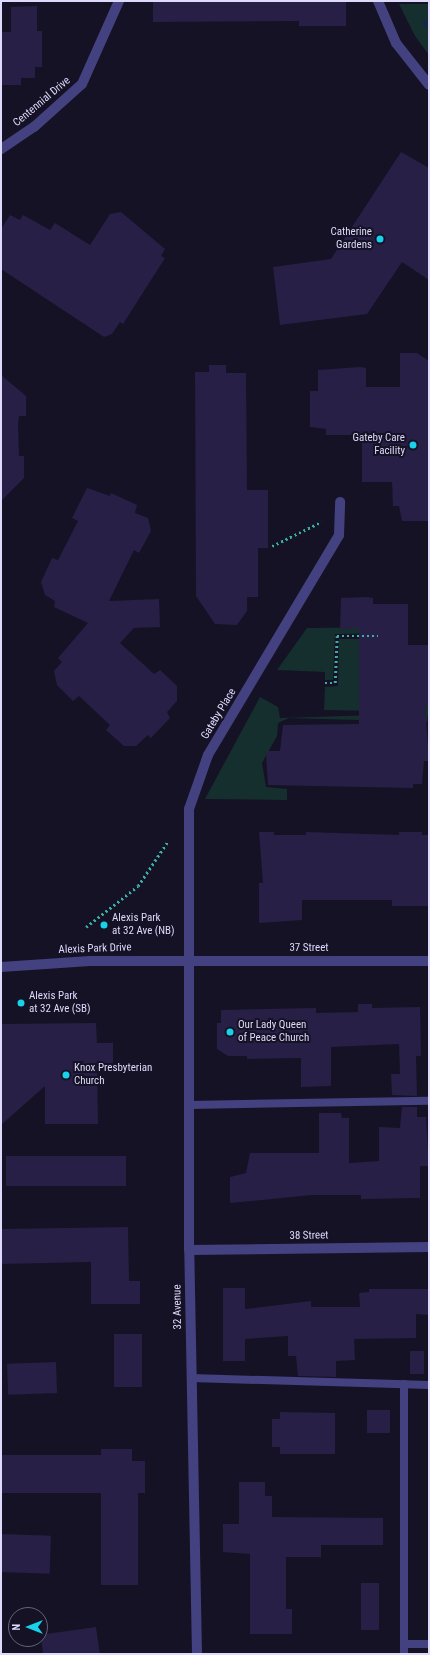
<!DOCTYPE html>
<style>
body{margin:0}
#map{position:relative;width:430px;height:1655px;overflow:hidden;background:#151225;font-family:"Roboto Condensed",sans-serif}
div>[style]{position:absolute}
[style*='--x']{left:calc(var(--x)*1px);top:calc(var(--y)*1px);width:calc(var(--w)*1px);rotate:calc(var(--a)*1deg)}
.green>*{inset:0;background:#152f2e}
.stream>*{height:5.5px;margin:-2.75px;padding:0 2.75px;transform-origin:2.75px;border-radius:2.75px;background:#132748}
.building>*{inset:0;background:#271f45;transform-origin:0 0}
.path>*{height:2.5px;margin-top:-1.25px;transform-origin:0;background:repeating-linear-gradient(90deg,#3baea8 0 2px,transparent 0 5px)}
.service>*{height:8px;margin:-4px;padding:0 4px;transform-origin:4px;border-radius:4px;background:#444180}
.minor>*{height:10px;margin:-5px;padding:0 5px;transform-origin:5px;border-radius:5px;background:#444180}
.tertiary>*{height:10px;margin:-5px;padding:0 5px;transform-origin:5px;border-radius:5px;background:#444180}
.dots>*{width:11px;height:11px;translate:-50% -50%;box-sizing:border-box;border:2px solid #151225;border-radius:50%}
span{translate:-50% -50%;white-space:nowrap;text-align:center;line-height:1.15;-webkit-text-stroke:4px #151225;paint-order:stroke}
.street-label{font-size:11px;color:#dedafc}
.poi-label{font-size:11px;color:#dedafc}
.right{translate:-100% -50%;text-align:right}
.left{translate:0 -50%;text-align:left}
.frame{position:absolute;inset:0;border:2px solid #dedafc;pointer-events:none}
.north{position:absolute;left:8px;top:1607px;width:40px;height:40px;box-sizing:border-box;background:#151225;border:1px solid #65627b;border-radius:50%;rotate:270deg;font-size:11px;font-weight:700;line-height:16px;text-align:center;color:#dedafc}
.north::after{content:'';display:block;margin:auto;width:14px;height:18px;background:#17d2ea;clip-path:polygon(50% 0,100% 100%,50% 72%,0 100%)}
</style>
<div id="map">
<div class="green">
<div style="clip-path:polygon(399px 4px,429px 4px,429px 55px,415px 36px)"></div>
<div style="clip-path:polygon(407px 627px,407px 633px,335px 634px,333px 680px,325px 680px,325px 672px,277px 670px,307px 628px)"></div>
<div style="clip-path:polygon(339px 639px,359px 639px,429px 706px,427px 722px,289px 718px,278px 723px,277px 736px,262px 763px,266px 787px,287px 789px,287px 800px,205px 799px,260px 697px,278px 707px,280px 718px,376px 715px,376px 711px,324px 710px,325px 687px,338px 686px)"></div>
</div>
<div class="stream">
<div style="--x:426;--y:23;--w:3;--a:18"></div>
</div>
<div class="building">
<div style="clip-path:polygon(153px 1px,346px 1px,346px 26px,299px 26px,299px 21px,153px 22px)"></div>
<div style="clip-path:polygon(37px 6px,37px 31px,42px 31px,42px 67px,35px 67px,35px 78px,21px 78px,21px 85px,1px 85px,1px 32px,11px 32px,11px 7px)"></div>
<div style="clip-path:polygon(401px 152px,429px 168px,429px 280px,402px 262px,367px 314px,280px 325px,273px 267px,331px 259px)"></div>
<div style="clip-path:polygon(121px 212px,165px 249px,161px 256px,165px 258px,123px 324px,120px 322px,112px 334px,104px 337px,1px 269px,1px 229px,10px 215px,20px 220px,23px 215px,50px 230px,55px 223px,90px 245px,110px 214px)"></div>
<div style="clip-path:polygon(400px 353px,417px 353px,429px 361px,429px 521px,402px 521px,399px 506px,393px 506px,392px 482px,362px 482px,362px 435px,326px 435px,326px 429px,310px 427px,310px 391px,318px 391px,318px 370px,360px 367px,366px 368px,366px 387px,400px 387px)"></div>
<div style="clip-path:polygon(209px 365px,226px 365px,226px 373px,246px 373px,247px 490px,268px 490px,268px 548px,258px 548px,258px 597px,247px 597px,247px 611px,237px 625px,215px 624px,196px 596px,195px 372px,209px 372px)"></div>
<div style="clip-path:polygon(1px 375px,26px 396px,26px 416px,19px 416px,18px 425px,19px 456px,24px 456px,24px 478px,1px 501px)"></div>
<div style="clip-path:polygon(87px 488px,110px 496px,111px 493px,137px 505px,135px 513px,148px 518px,151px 531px,139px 553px,134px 550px,109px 601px,159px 599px,160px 627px,134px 628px,120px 643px,154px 674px,160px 670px,177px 686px,177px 701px,167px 712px,170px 718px,151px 738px,148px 735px,136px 746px,124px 746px,106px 730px,110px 725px,79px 696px,73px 701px,57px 685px,54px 671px,62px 662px,58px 658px,88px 623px,54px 607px,55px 601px,45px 595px,41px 582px,52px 558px,58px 560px,78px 521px,72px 518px)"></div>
<div style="clip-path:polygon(366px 597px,373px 598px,373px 604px,408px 604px,408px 645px,429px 645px,429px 706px,425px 706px,429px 761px,424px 761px,422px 784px,413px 784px,413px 788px,268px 785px,266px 754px,268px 751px,280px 751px,283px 725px,359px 724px,359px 628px,340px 629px,341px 598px)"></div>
<div style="clip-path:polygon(259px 832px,274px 832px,274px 835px,306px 835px,306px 832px,399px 835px,399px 832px,422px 832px,422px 835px,429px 835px,429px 906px,392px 906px,392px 900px,302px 900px,302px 920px,259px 923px,259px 883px,263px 883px)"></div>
<div style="clip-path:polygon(358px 1004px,372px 1004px,372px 1008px,420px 1007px,421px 1056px,416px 1056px,417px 1096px,392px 1095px,391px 1074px,400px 1074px,399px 1044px,331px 1047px,331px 1086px,301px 1087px,301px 1058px,247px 1059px,247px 1056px,228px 1056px,217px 1049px,217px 1023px,221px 1023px,221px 1010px,316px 1008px,316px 1013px,358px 1012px)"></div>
<div style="clip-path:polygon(96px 1023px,97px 1043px,113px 1043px,113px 1063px,97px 1063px,98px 1124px,45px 1124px,45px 1086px,1px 1125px,1px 1024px)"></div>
<div style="clip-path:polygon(402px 1107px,417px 1107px,417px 1117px,426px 1117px,429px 1166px,420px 1166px,420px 1198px,361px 1199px,361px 1195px,312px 1195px,230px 1203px,230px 1177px,246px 1173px,250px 1153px,319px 1153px,319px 1113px,341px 1113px,342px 1118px,349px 1118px,349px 1163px,379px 1161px,379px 1127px,400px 1128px)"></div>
<div style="left:6px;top:1156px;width:120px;height:30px"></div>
<div style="clip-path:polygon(128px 1227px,129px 1281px,140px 1281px,140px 1304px,91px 1304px,91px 1262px,1px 1264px,1px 1229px)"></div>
<div style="clip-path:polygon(223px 1288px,245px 1288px,245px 1309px,311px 1301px,311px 1307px,360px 1307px,359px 1293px,369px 1292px,369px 1289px,429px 1289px,429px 1315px,416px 1314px,416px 1338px,354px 1339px,355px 1360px,336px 1361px,336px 1377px,298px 1376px,296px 1356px,288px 1356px,288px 1336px,245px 1339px,245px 1361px,223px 1361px)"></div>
<div style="left:114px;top:1334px;width:28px;height:53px"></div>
<div style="left:410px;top:1351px;width:14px;height:23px"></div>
<div style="left:56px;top:1362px;width:31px;height:49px;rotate:88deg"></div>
<div style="left:367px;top:1410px;width:23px;height:23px"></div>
<div style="clip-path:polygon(280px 1412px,335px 1413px,335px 1454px,280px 1454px,280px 1447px,272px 1447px,272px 1419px,280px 1419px)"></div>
<div style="clip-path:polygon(101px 1449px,132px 1449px,132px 1461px,145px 1461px,145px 1493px,138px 1493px,138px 1585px,101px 1585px,101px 1493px,1px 1493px,1px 1455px,101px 1455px)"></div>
<div style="clip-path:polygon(239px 1482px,265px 1482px,265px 1496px,272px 1496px,272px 1517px,383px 1518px,383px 1545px,321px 1545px,321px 1557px,286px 1557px,286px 1609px,292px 1609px,292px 1634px,250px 1634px,250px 1554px,223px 1552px,223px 1524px,239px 1524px)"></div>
<div style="left:1px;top:1534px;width:50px;height:38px;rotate:2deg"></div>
<div style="left:361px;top:1583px;width:18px;height:47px"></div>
<div style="left:96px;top:1627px;width:27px;height:56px;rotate:82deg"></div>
</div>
<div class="path">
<div style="--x:272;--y:546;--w:55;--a:-26.1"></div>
<div style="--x:325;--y:683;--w:10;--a:0"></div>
<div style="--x:335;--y:683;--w:47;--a:-87.6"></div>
<div style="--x:337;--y:636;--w:41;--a:0"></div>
<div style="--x:86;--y:927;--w:66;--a:-38.3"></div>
<div style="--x:138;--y:886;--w:54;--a:-56.3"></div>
</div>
<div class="service">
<div style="--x:189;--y:1105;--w:240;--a:-1"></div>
<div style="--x:191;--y:1378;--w:238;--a:1.7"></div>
<div style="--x:404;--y:1644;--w:25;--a:0"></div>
<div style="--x:404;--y:1654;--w:270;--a:-90"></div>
</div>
<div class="minor">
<div style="--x:1;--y:149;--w:40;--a:-34"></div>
<div style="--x:34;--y:127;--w:64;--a:-41.9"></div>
<div style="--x:82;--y:84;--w:91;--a:-66"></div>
<div style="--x:189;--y:1250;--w:240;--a:-0.7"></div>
<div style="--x:197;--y:1654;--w:404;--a:-91.1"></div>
<div style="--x:189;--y:1250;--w:441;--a:-90"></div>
<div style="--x:189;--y:809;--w:57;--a:-70.6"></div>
<div style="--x:208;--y:755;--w:256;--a:-59.2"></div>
<div style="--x:339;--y:535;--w:33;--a:-88"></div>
</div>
<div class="tertiary">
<div style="--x:378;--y:1;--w:46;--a:66.8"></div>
<div style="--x:396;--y:43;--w:53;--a:51.8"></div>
<div style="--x:1;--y:967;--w:89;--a:-3.9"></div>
<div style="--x:90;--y:961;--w:339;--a:0"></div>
</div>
<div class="dots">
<div style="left:380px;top:239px;background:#17d2ea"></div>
<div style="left:413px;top:445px;background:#17d2ea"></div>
<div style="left:104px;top:925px;background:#17d2ea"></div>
<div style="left:21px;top:1003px;background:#17d2ea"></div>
<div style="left:230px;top:1032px;background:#17d2ea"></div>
<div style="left:66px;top:1075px;background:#17d2ea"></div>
</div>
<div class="street-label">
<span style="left:42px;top:102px;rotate:-40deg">Centennial Drive</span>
<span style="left:219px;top:714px;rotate:-59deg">Gateby Place</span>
<span style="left:309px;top:948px">37 Street</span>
<span style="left:95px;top:949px;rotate:-2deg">Alexis Park Drive</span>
<span style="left:309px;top:1236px;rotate:-1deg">38 Street</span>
<span style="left:178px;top:1307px;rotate:-91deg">32 Avenue</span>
</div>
<div class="poi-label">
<span class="right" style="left:372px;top:239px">Catherine<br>Gardens</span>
<span class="right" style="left:405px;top:445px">Gateby Care<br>Facility</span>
<span class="left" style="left:112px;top:925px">Alexis Park<br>at 32 Ave (NB)</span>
<span class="left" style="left:29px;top:1003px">Alexis Park<br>at 32 Ave (SB)</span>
<span class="left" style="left:238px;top:1032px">Our Lady Queen<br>of Peace Church</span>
<span class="left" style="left:74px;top:1075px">Knox Presbyterian<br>Church</span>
</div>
<div class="frame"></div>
<div class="north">N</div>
</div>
